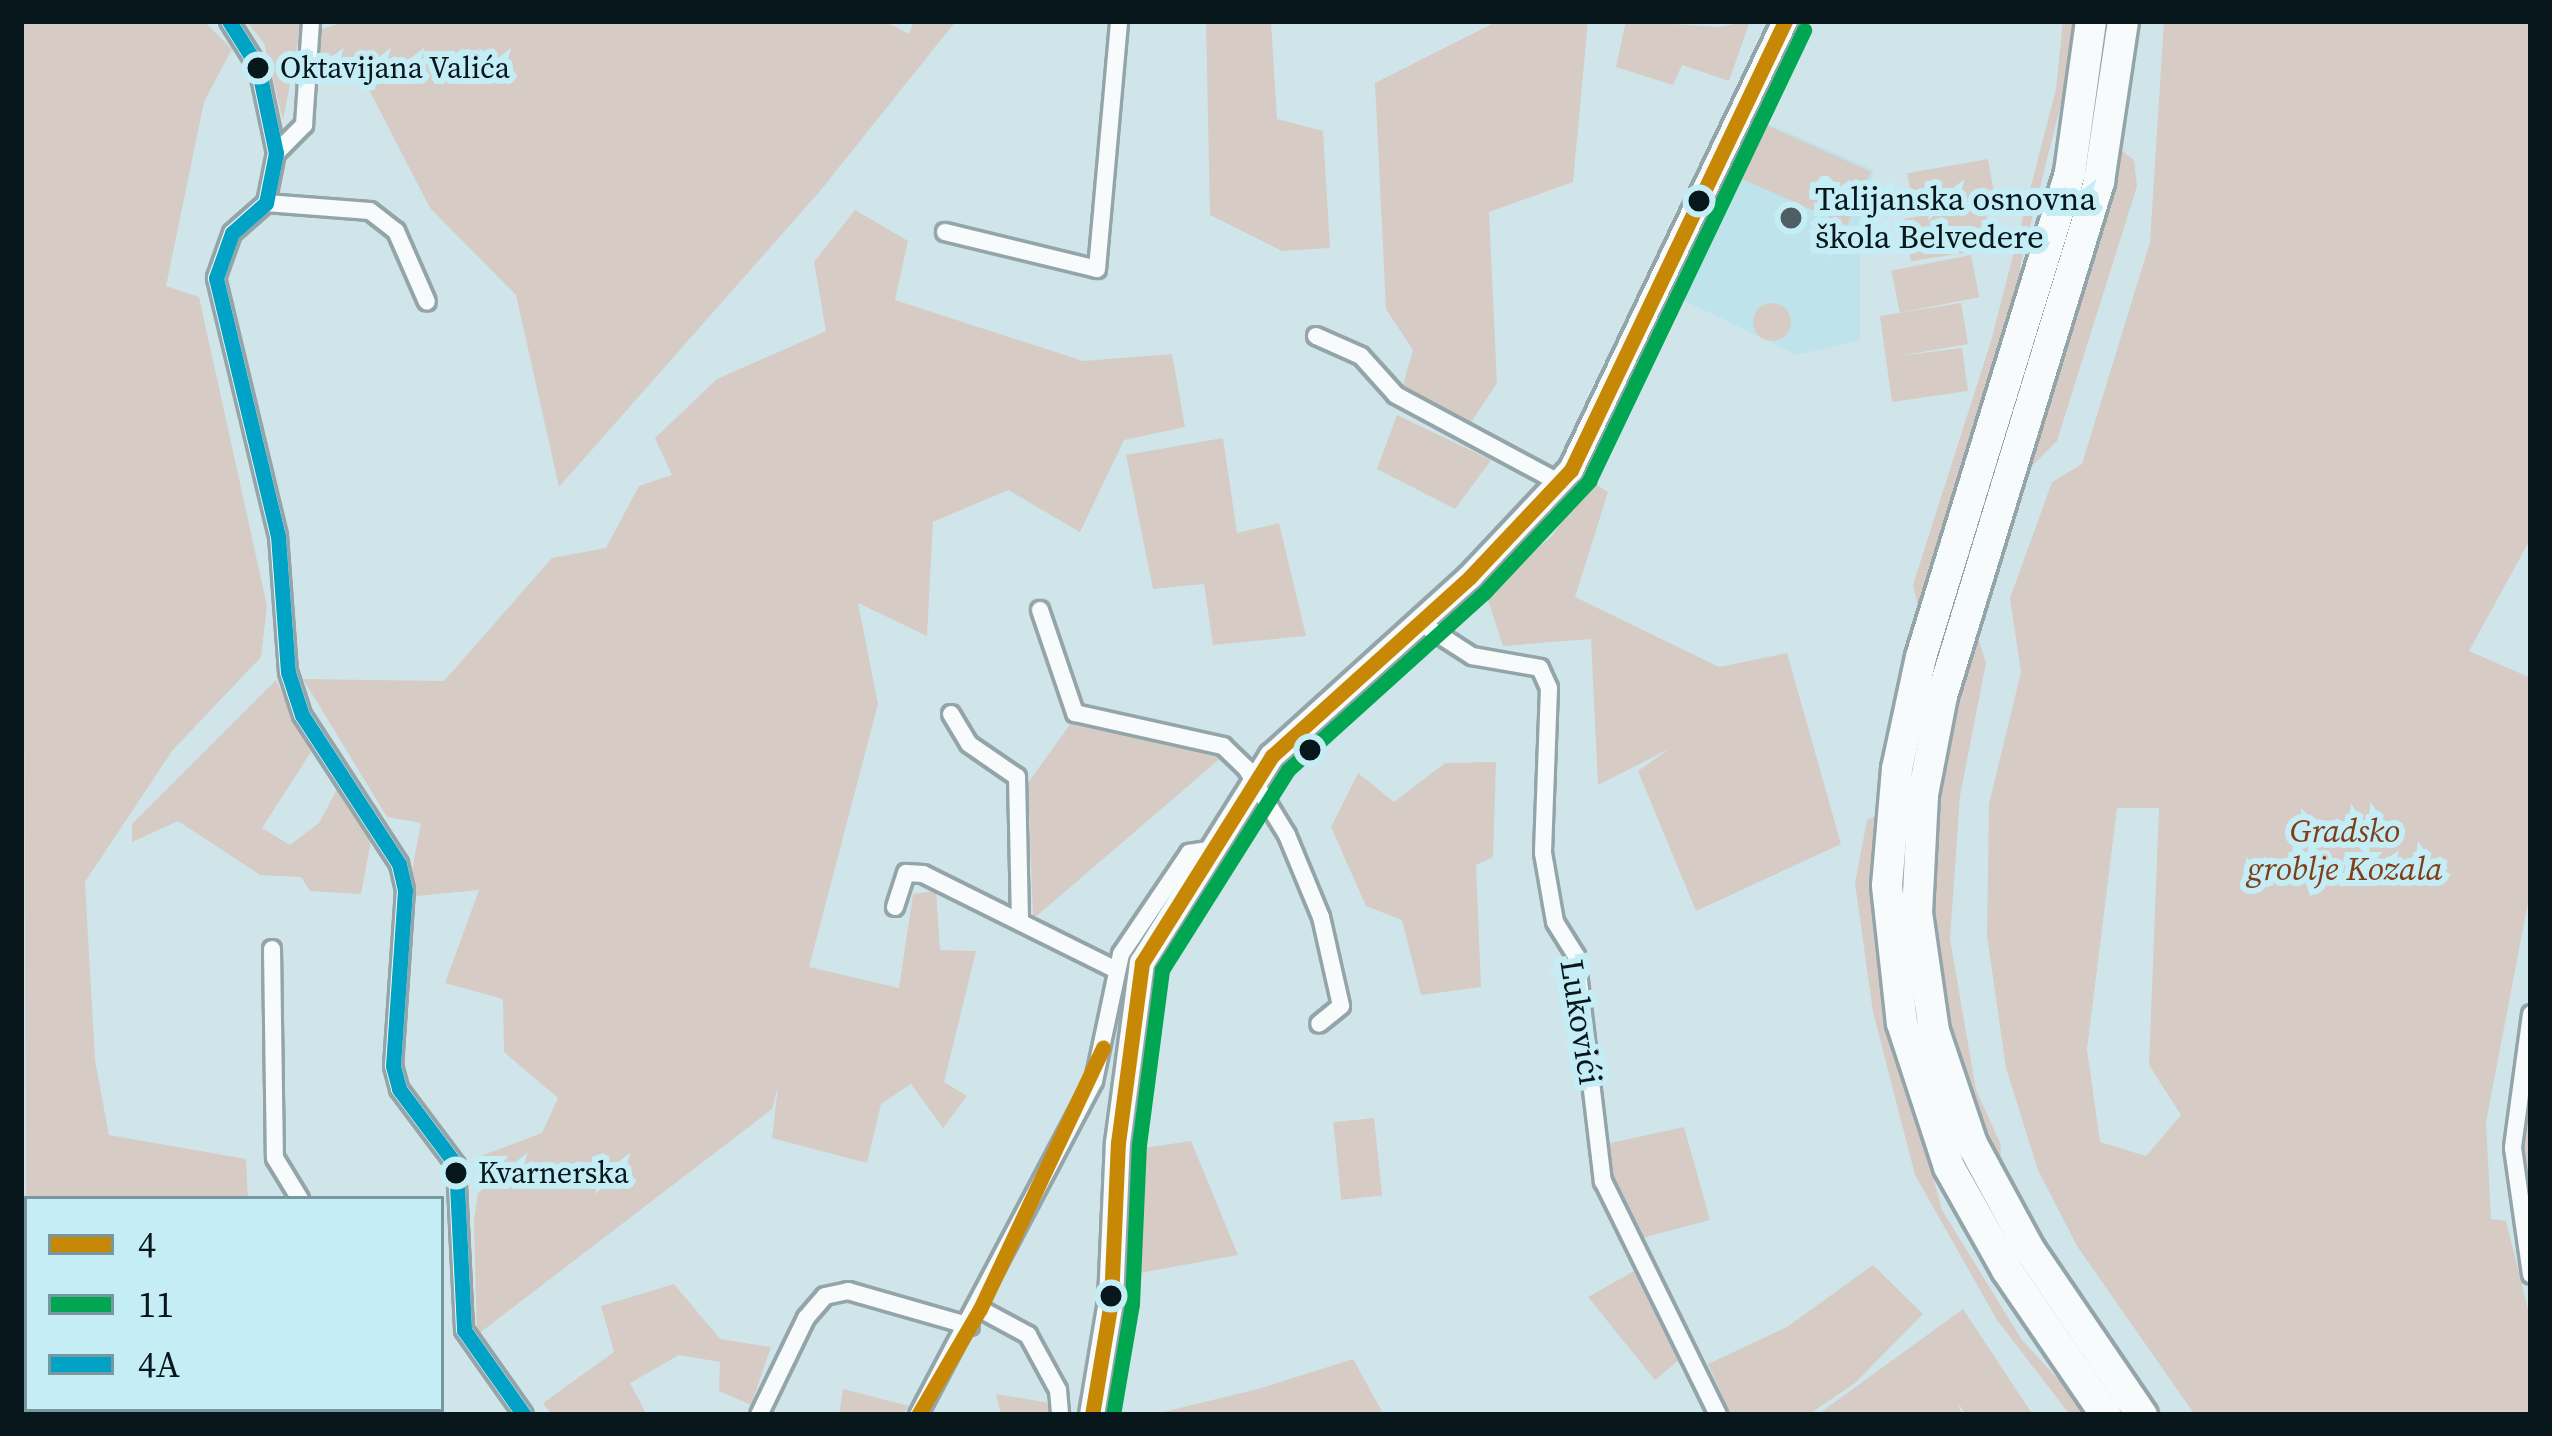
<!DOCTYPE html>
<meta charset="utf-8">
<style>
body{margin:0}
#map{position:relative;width:2552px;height:1436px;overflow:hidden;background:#cfe5ea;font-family:"Source Serif 4",serif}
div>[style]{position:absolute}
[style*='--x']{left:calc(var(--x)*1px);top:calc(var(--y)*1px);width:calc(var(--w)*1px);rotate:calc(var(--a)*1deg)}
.built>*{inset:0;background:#bee3eb}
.green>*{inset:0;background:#d6ccc5;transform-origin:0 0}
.round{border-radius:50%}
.roads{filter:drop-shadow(3px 0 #94a5a9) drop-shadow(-3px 0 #94a5a9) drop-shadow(0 3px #94a5a9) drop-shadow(0 -3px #94a5a9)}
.street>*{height:16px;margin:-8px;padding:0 8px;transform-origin:8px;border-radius:8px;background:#f8fbfc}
.secondary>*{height:24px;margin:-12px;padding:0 12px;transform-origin:12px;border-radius:12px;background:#f8fbfc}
.highway>*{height:30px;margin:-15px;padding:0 15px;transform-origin:15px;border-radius:15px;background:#f8fbfc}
.bus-1>*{height:15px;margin:-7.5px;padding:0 7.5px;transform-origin:7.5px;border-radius:7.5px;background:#c78905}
.bus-2>*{height:15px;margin:-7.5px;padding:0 7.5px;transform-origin:7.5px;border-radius:7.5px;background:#00a651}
.bus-3>*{height:15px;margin:-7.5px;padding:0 7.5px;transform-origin:7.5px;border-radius:7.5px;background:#00a2c5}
.dots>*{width:33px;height:33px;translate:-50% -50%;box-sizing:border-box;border:6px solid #c4edf5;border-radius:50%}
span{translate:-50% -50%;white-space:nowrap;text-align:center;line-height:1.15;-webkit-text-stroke:12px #c4edf5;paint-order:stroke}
.bus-label{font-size:30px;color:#08171b}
.left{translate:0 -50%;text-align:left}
.poi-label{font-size:33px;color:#08171b}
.park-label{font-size:33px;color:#803e18;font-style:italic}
.street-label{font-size:33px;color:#08171b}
.frame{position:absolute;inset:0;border:24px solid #08171b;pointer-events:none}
.legend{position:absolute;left:24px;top:1196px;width:420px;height:216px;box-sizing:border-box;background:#c4edf5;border:3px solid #79979e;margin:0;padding:15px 21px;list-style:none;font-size:36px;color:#08171b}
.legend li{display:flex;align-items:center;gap:24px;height:60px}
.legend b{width:60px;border:3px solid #79979e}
</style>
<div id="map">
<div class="built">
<div style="clip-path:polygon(1764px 122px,1874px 170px,1860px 249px,1860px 340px,1797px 355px,1677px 297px)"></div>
</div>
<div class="green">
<div style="clip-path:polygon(21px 21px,204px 21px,232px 49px,204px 102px,166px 286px,199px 297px,267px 606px,261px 657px,172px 751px,85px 882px,95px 1060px,109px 1135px,246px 1159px,248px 1199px,27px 1199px,27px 1408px)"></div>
<div style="clip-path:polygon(246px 21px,302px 21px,283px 120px,264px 43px)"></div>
<div style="clip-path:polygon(347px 21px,884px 21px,909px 34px,914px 21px,956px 21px,820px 191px,559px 487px,516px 295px,430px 208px,364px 80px,312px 76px,316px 31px)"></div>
<div style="clip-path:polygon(1206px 21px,1271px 21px,1277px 119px,1323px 131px,1330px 248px,1282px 251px,1210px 215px)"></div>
<div style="clip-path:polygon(1498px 21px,1588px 21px,1573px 182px,1489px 212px,1497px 383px,1468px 427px,1401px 392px,1413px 350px,1386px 309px,1375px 83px)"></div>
<div style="clip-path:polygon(1626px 21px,1719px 27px,1750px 21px,1729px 81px,1682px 65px,1673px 85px,1616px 67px)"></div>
<div style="clip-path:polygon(2063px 21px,2079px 21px,2079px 32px,2020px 267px,2018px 308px,1889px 743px,1918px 607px,1913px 585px,1991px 341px,2056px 89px)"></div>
<div style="clip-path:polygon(evenodd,2164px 21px,2531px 21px,2531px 538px,2469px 651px,2531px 678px,2531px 887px,2486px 1122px,2491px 1219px,2506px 1221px,2531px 1321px,2531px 1415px,2195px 1415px,2077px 1246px,2038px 1170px,2006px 1068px,1987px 936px,1989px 804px,2021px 672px,2010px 598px,2052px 482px,2082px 464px,2150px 242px,2164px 21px,2117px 808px,2159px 808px,2149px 1065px,2181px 1115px,2146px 1156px,2100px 1142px,2087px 1049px,2117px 808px)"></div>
<div style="left:1764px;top:124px;width:117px;height:59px;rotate:24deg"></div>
<div style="clip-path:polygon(2122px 151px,2134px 160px,2137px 186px,2057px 441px,2022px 476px)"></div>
<div style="left:1988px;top:159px;width:42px;height:82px;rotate:80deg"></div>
<div style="left:1985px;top:206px;width:43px;height:82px;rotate:81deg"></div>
<div style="clip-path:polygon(855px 210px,908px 241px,895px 300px,1083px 361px,1172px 354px,1185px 427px,1124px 440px,1080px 532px,1008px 490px,933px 522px,927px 636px,858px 603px,878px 704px,809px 967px,899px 988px,913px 894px,936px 891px,940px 950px,976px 951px,944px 1082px,967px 1096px,943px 1128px,911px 1084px,881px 1104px,867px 1163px,772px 1138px,778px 1087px,772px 1109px,477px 1335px,474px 1222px,483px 1155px,542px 1133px,558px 1098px,504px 1052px,503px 999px,445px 983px,479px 890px,407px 897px,421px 823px,387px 817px,303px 679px,444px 681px,552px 558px,606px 548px,639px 486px,672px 475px,655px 438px,717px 379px,826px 331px,814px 262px)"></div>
<div style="left:1971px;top:255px;width:43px;height:81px;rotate:79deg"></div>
<div style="clip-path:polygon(1961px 303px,1968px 344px,1899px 356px,1962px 348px,1968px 391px,1892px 402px,1880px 316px)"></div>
<div class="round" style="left:1753px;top:303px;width:38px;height:38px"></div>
<div style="clip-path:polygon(1397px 415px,1491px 460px,1455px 509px,1377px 469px)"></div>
<div style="clip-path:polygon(1223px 438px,1237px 533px,1279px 523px,1306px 636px,1213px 645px,1204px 584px,1153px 589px,1126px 455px)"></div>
<div style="clip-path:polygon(1591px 481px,1608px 492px,1575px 597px,1719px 667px,1787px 653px,1841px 844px,1696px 911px,1638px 771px,1669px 749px,1598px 785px,1591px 639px,1503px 646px,1485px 591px,1552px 536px)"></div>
<div style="clip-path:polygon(1975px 627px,1986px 663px,1960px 796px,1950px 939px,1976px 1090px,2001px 1145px,2000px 1168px,1947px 1032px,1931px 926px,1933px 812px)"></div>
<div style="clip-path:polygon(276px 680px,311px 752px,262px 828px,290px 845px,319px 823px,340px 784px,371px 841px,361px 894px,310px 891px,301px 877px,260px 875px,178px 821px,132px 842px,132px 824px)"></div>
<div style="clip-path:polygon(1071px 723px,1223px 756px,1033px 919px,1028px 783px)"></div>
<div style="clip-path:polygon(1496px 762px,1493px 857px,1476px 865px,1481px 987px,1421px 995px,1402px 920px,1366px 906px,1331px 827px,1358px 773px,1394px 802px,1445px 763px)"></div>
<div style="clip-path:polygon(1878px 815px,1875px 894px,1885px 999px,1942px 1210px,2022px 1340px,2091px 1415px,2070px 1415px,1997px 1320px,1915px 1175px,1873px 1012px,1855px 883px,1867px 820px)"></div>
<div style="clip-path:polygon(2531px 1046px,2531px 1261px,2515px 1151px)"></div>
<div style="left:1374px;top:1118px;width:78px;height:41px;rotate:84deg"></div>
<div style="clip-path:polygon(1684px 1127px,1710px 1220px,1638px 1239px,1613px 1186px,1606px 1144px)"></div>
<div style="clip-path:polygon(1191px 1141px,1238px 1255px,1123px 1276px,1130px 1150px)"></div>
<div style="clip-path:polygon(1873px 1265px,1923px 1314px,1855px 1383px,1808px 1415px,1731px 1415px,1708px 1364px,1787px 1327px)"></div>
<div style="clip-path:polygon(1634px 1271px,1682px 1357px,1655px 1380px,1588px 1297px)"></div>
<div style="clip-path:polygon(674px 1284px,720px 1339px,771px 1347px,751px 1405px,719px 1391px,720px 1362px,679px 1355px,630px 1383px,647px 1415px,552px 1415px,543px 1403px,614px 1352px,601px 1306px)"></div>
<div style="clip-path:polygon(1963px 1309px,2033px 1415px,1966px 1415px,1958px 1403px,1962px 1415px,1817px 1415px)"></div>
<div style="clip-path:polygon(1353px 1359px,1384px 1415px,1151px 1415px,1258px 1389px)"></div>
<div style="clip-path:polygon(843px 1389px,909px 1406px,903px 1415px,839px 1415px)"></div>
<div style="clip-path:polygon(996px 1394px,1050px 1403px,1049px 1415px,1001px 1415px)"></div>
<div style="clip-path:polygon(28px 1409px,301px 1409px,35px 1415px)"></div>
</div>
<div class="roads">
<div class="street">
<div style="--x:229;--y:21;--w:54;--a:57.8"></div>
<div style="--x:258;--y:67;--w:88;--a:78.2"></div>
<div style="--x:276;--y:153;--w:51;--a:101.3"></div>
<div style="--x:266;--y:203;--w:45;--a:138.6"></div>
<div style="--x:232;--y:233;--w:48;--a:109.6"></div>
<div style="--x:216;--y:278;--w:265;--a:76.5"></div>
<div style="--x:278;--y:536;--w:136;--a:85.8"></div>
<div style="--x:288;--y:672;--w:45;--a:72"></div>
<div style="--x:302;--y:715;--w:178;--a:56.9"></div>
<div style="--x:399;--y:864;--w:27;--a:77"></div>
<div style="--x:405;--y:890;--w:176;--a:93.9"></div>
<div style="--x:393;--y:1066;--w:24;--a:75"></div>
<div style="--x:399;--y:1089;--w:95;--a:53.1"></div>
<div style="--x:456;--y:1165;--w:165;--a:87.2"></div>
<div style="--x:464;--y:1330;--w:104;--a:54.8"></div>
<div style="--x:276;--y:153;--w:40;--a:-45"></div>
<div style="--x:304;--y:125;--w:104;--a:-86.1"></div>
<div style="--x:266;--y:203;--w:104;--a:4.4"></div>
<div style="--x:370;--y:211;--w:33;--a:38"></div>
<div style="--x:396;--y:231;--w:77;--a:66.4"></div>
<div style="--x:945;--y:232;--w:156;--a:13.7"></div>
<div style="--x:1097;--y:269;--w:249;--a:-84.9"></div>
<div style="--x:1316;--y:336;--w:49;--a:24"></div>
<div style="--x:1361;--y:356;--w:52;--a:48.1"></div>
<div style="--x:1396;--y:395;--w:186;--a:28.2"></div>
<div style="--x:1040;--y:610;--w:109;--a:71.2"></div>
<div style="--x:1075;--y:713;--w:152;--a:12.6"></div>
<div style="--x:1223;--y:746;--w:32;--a:44"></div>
<div style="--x:1246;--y:768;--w:79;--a:58.5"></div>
<div style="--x:1287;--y:835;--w:89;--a:67.5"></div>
<div style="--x:1321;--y:917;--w:91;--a:77.3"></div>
<div style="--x:1341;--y:1006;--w:28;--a:141"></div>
<div style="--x:1421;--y:623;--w:61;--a:32.9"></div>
<div style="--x:1472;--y:656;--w:69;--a:10"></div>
<div style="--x:1540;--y:668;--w:22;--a:66"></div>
<div style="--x:1549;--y:688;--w:165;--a:92.1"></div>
<div style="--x:1543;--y:853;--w:70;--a:80.1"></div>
<div style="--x:1555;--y:922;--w:40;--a:58"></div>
<div style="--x:1576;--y:956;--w:227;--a:83.2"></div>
<div style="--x:1603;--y:1181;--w:261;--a:63.8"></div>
<div style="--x:951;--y:714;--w:35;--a:59"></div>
<div style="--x:969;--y:744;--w:58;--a:34.5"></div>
<div style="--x:1017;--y:777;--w:145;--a:88.8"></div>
<div style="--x:895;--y:907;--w:36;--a:-72"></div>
<div style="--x:906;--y:873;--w:17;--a:3"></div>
<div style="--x:923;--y:874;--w:216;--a:26.4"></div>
<div style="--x:272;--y:949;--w:209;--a:89.2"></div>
<div style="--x:275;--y:1158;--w:48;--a:58.6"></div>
<div style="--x:2531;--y:1014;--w:135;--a:97.7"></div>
<div style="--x:2513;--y:1148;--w:128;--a:81.9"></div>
<div style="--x:980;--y:1309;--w:55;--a:28.4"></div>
<div style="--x:1028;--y:1335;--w:63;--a:61.4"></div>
<div style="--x:1058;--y:1390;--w:25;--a:85"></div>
<div style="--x:379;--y:1409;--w:6;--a:81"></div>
<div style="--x:759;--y:1415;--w:108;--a:-64.1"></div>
<div style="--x:806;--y:1318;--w:29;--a:-49"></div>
<div style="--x:825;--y:1296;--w:24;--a:-12"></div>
<div style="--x:848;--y:1291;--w:127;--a:16"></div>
<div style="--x:918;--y:1415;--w:378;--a:-62.2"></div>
<div style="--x:1094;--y:1081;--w:130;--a:-78"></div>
<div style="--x:1121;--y:954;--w:122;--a:-56"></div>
<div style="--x:1189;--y:853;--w:18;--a:-9"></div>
</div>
<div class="secondary">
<div style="--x:1092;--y:1415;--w:116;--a:-80.5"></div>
<div style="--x:1111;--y:1301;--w:158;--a:-87.5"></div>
<div style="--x:1118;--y:1143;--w:182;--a:-82.4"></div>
<div style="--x:1142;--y:963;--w:244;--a:-57.9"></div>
<div style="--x:1272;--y:756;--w:267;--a:-42.1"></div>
<div style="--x:1470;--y:577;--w:147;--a:-46.7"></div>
<div style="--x:1571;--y:470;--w:497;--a:-64.5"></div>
</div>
<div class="highway">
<div style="--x:2091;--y:21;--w:153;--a:97.9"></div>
<div style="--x:2070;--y:173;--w:506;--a:107.11"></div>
<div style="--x:1921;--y:657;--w:115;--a:102.1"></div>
<div style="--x:1897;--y:769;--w:117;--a:94.9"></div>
<div style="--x:1887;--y:886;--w:138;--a:83.8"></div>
<div style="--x:1902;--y:1023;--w:151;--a:71.9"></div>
<div style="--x:1949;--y:1167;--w:118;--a:60.6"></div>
<div style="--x:2007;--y:1270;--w:176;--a:55.7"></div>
<div style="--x:2123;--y:21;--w:163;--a:98.5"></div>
<div style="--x:2099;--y:182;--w:537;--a:106.99"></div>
<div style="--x:1942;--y:696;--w:101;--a:100.9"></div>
<div style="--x:1923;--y:795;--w:118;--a:92.9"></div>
<div style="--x:1917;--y:913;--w:119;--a:81.8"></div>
<div style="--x:1934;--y:1031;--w:119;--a:71.4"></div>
<div style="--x:1972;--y:1144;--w:119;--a:61.5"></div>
<div style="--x:2029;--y:1249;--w:201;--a:55.8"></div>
</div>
</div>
<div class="bus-1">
<div style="--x:918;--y:1415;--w:123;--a:-59.7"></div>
<div style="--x:980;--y:1309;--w:289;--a:-64.8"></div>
<div style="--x:1092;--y:1415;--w:116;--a:-80.5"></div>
<div style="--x:1111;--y:1301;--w:158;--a:-87.5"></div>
<div style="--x:1118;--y:1143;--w:182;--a:-82.4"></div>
<div style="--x:1142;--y:963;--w:244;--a:-57.9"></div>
<div style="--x:1272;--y:756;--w:267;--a:-42.1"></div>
<div style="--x:1470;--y:577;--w:147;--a:-46.7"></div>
<div style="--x:1571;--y:470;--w:497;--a:-64.5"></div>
</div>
<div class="bus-2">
<div style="--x:1113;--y:1415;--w:113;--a:-80.3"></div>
<div style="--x:1132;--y:1304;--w:159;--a:-87.5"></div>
<div style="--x:1139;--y:1145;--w:177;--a:-82.5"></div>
<div style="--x:1162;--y:970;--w:236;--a:-57.8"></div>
<div style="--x:1288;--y:770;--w:264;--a:-42.1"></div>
<div style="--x:1484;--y:593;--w:154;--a:-46.8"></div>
<div style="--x:1589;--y:481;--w:500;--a:-64.5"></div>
</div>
<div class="bus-3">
<div style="--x:229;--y:21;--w:54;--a:57.8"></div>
<div style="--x:258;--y:67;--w:88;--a:78.2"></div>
<div style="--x:276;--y:153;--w:51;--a:101.3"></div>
<div style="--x:266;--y:203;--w:45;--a:138.6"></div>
<div style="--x:232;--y:233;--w:48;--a:109.6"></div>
<div style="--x:216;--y:278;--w:265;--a:76.5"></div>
<div style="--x:278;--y:536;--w:136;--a:85.8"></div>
<div style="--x:288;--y:672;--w:45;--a:72"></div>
<div style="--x:302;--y:715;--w:178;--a:56.9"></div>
<div style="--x:399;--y:864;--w:27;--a:77"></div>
<div style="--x:405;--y:890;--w:176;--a:93.9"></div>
<div style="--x:393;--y:1066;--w:24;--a:75"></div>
<div style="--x:399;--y:1089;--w:95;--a:53.1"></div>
<div style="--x:456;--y:1165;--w:165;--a:87.2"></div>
<div style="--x:464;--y:1330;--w:104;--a:54.8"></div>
</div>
<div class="dots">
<div style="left:258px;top:68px;background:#08171b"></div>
<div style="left:1699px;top:201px;background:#08171b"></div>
<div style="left:1791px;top:218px;background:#4e5f63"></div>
<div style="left:1310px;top:750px;background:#08171b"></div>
<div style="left:456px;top:1173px;background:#08171b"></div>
<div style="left:1111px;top:1296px;background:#08171b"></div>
</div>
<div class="bus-label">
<span class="left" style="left:280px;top:68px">Oktavijana Valića</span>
<span class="left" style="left:478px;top:1173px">Kvarnerska</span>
</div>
<div class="poi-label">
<span class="left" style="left:1815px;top:218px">Talijanska osnovna<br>škola Belvedere</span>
</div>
<div class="park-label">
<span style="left:2345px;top:850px">Gradsko<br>groblje Kozala</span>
</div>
<div class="street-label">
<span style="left:1581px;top:1022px;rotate:81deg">Lukovići</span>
</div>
<div class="frame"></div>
<ul class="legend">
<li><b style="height:15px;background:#c78905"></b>4</li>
<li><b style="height:15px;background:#00a651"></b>11</li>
<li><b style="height:15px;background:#00a2c5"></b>4A</li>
</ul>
</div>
